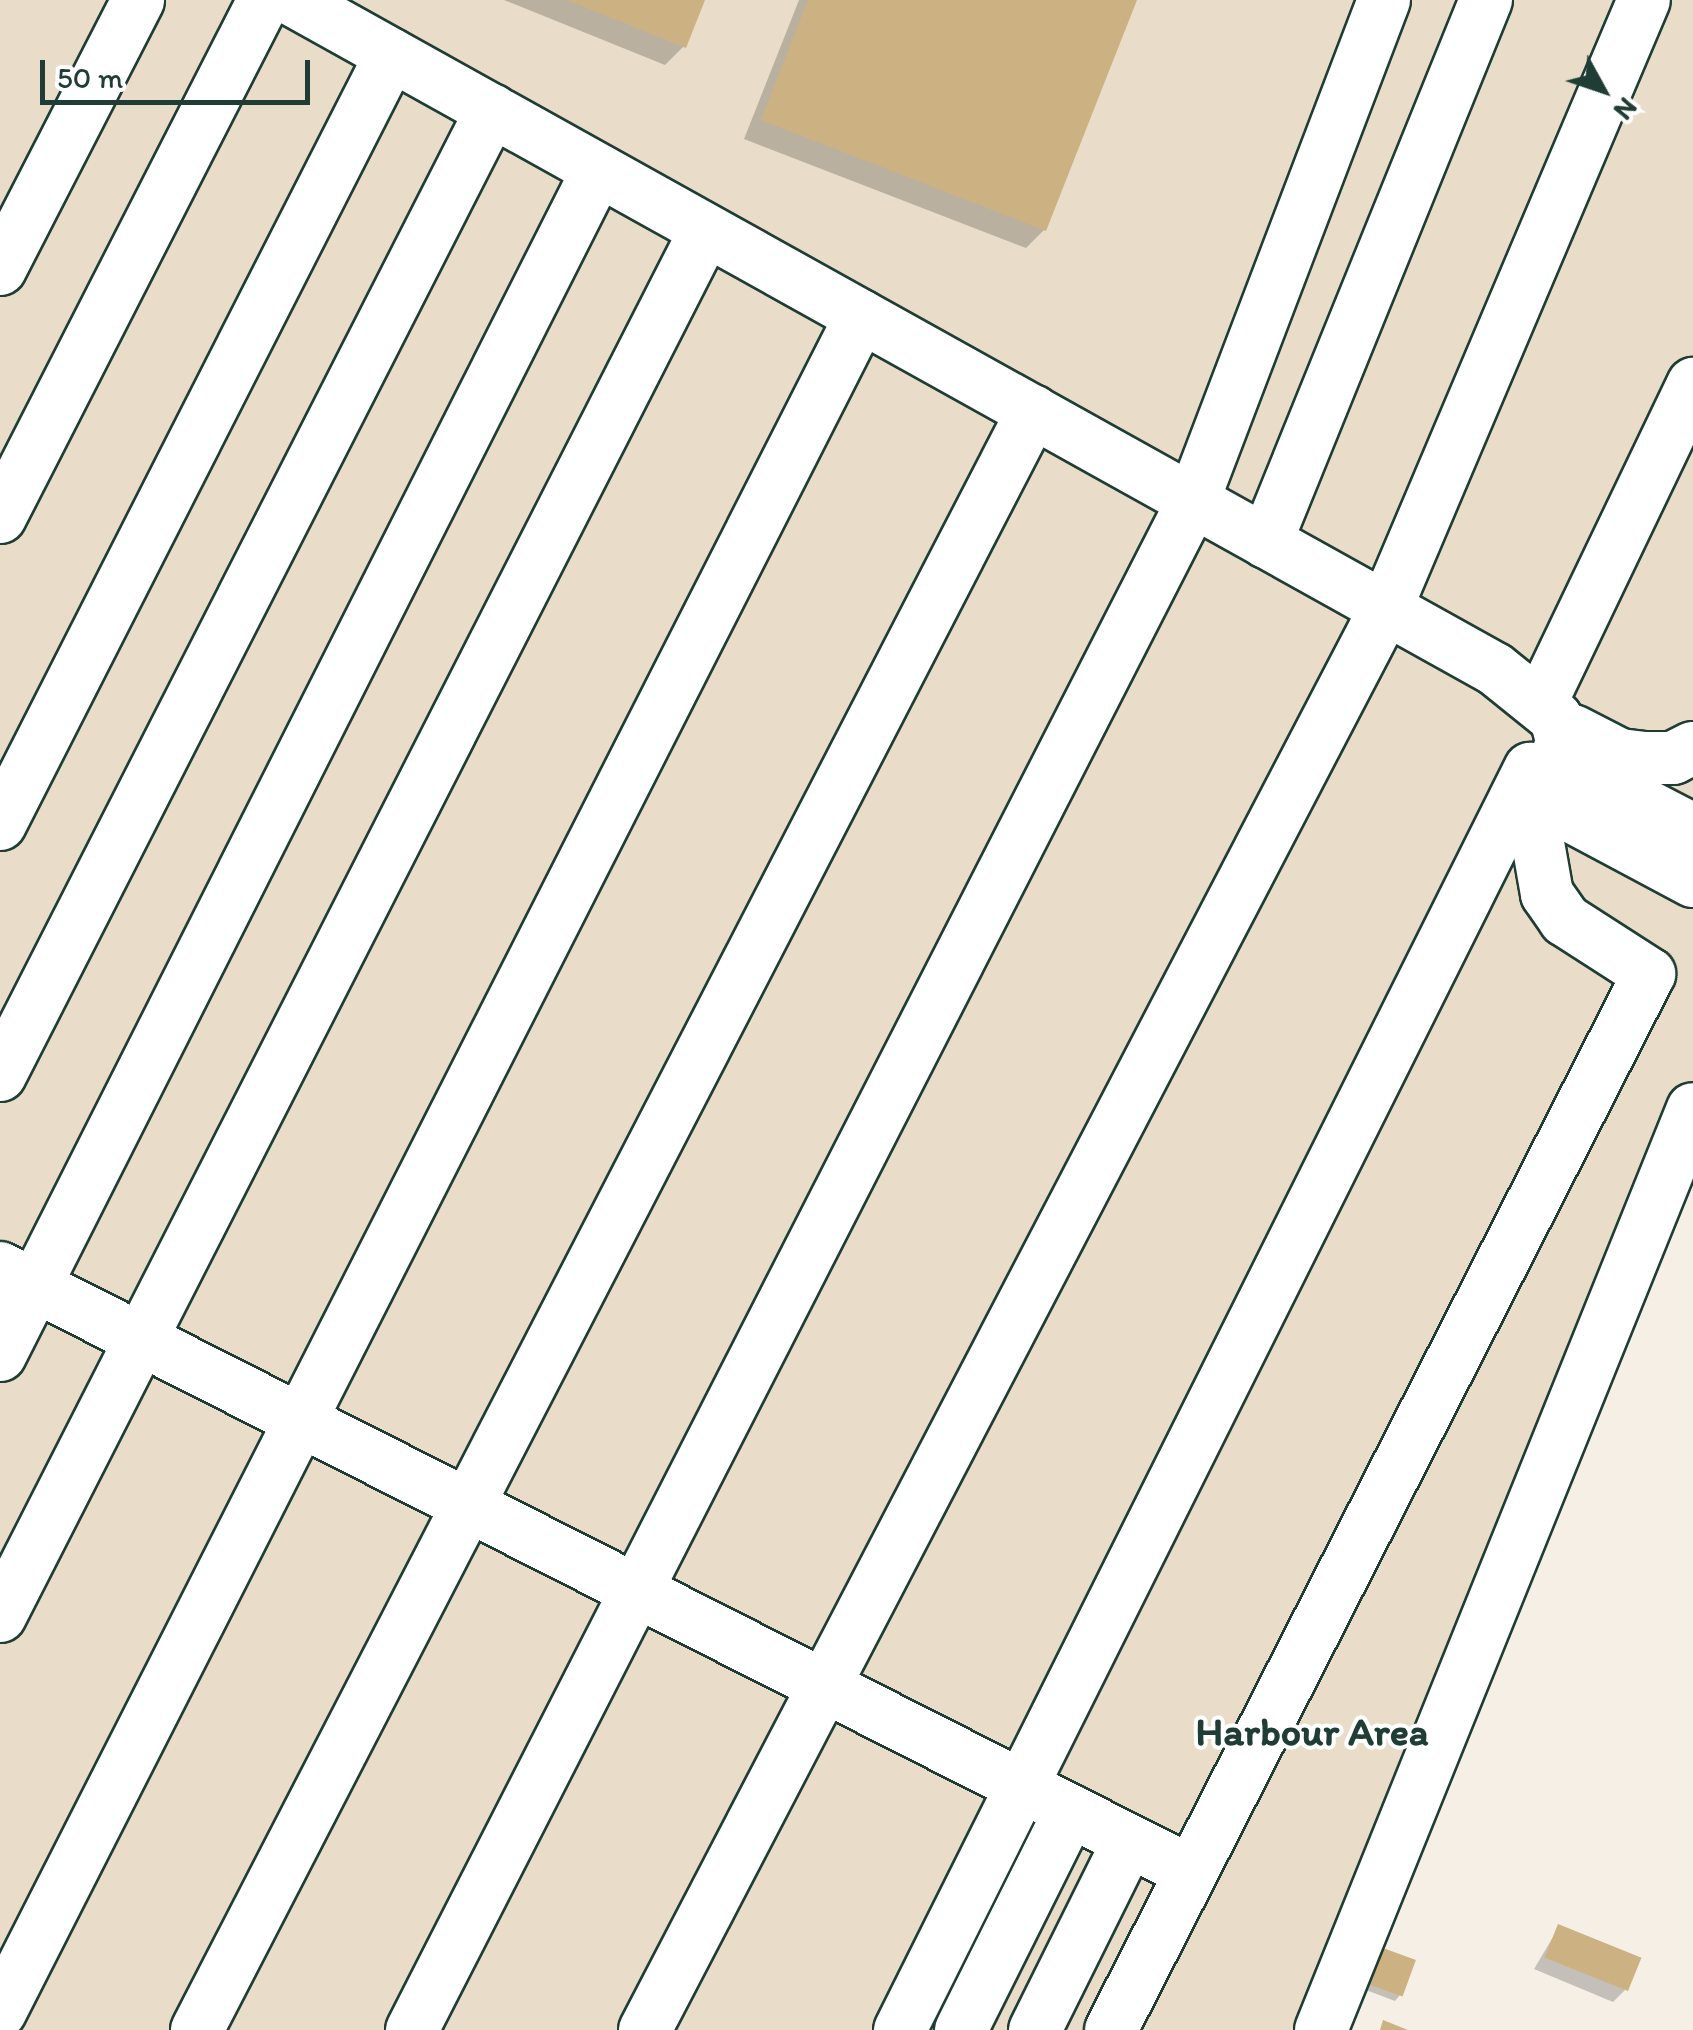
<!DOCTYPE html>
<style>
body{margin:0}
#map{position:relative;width:1693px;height:2030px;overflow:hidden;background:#f5efe6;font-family:Itim,sans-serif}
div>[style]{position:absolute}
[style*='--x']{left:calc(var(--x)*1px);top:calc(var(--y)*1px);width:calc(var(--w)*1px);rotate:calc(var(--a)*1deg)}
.built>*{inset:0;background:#e9dcc8}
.shadow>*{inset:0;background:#0003}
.building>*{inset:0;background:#ccb182;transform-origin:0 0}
.roads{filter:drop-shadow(2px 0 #1f3d34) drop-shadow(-2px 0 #1f3d34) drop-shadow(0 2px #1f3d34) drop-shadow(0 -2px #1f3d34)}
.minor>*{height:52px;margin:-26px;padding:0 26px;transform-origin:26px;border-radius:26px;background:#fff}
span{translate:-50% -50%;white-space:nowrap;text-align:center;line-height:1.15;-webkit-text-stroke:8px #fff;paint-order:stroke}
.district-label{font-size:40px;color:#1f3d34;font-weight:700}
.north{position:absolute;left:1553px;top:40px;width:100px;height:100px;-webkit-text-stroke:8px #fff;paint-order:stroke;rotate:130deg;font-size:28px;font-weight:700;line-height:40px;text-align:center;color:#1f3d34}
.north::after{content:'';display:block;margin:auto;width:35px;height:45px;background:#1f3d34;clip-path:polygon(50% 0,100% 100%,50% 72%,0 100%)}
.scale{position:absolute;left:40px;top:60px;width:270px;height:45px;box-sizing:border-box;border:5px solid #1f3d34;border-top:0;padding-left:12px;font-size:30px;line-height:35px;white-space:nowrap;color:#1f3d34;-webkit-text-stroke:8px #fff;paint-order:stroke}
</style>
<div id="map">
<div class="built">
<div style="clip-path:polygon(0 0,1693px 0,1693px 1101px,1313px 2030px,0 2030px)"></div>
</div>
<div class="shadow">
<div style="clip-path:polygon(504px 0,703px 0,683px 47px,665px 65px)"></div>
<div style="clip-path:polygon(799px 0,1134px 0,1044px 230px,1026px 248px,744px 139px)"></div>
<div style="clip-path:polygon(1559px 1927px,1625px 1990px,1613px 2002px,1534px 1969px)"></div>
<div style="clip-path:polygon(1384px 1951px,1400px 1995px,1395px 2001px,1366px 1990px)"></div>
</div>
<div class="building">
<div style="clip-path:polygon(567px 0,705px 0,686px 48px)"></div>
<div style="clip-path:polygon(808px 0,1137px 0,1046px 231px,761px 120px)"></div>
<div style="left:1558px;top:1924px;width:90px;height:36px;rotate:22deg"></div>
<div style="left:1383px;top:1948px;width:35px;height:39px;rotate:20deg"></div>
<div style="clip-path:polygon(1383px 2020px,1408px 2030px,1380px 2030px)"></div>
</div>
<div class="roads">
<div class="minor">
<div style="--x:293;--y:0;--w:1376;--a:29.1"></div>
<div style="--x:1495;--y:669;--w:78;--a:38.8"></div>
<div style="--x:1556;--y:718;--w:24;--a:75"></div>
<div style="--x:1562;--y:741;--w:89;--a:107.6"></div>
<div style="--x:1535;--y:826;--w:69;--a:80"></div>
<div style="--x:1547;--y:894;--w:32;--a:55"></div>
<div style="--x:1565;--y:920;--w:100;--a:32.7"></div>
<div style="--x:1649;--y:974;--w:1185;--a:117"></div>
<div style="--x:0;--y:269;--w:302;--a:-62.8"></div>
<div style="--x:0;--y:517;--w:581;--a:-62.95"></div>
<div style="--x:1266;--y:542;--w:585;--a:-67.91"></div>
<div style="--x:1540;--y:704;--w:355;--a:-64.4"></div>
<div style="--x:1556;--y:718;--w:33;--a:61"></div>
<div style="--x:1572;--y:747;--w:66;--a:43.2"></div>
<div style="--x:1620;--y:792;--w:82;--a:27.5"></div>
<div style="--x:1573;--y:731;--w:53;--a:27.1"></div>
<div style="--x:1620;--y:755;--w:25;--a:7"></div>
<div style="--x:1645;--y:758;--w:28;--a:0"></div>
<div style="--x:1673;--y:758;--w:22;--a:-27"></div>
<div style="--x:1554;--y:772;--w:49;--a:67.1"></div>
<div style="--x:1573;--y:817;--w:136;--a:28.1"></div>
<div style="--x:0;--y:824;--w:863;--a:-63.05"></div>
<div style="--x:0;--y:1075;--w:1083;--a:-62.99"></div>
<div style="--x:0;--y:1268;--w:1333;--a:26.89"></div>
<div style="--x:0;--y:1355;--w:1327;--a:-63.22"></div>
<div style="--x:0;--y:1616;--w:1555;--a:-63.01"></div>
<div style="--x:0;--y:2012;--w:1902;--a:-63.08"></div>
<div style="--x:197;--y:2030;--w:1822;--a:-62.69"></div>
<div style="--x:412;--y:2030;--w:1717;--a:-62.94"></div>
<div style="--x:1193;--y:501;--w:536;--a:-69.13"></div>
<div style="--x:645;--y:2030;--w:1603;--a:-62.48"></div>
<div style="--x:1386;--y:608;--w:660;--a:-67.01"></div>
<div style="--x:900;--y:2030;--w:1410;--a:-63.45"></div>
<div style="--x:961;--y:2030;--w:245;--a:-63.5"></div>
<div style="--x:1035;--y:2030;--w:211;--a:-63.6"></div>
<div style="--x:1321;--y:2030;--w:993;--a:-68.01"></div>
</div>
</div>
<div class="district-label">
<span style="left:1312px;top:1731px">Harbour Area</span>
</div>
<div class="north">N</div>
<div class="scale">50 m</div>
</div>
